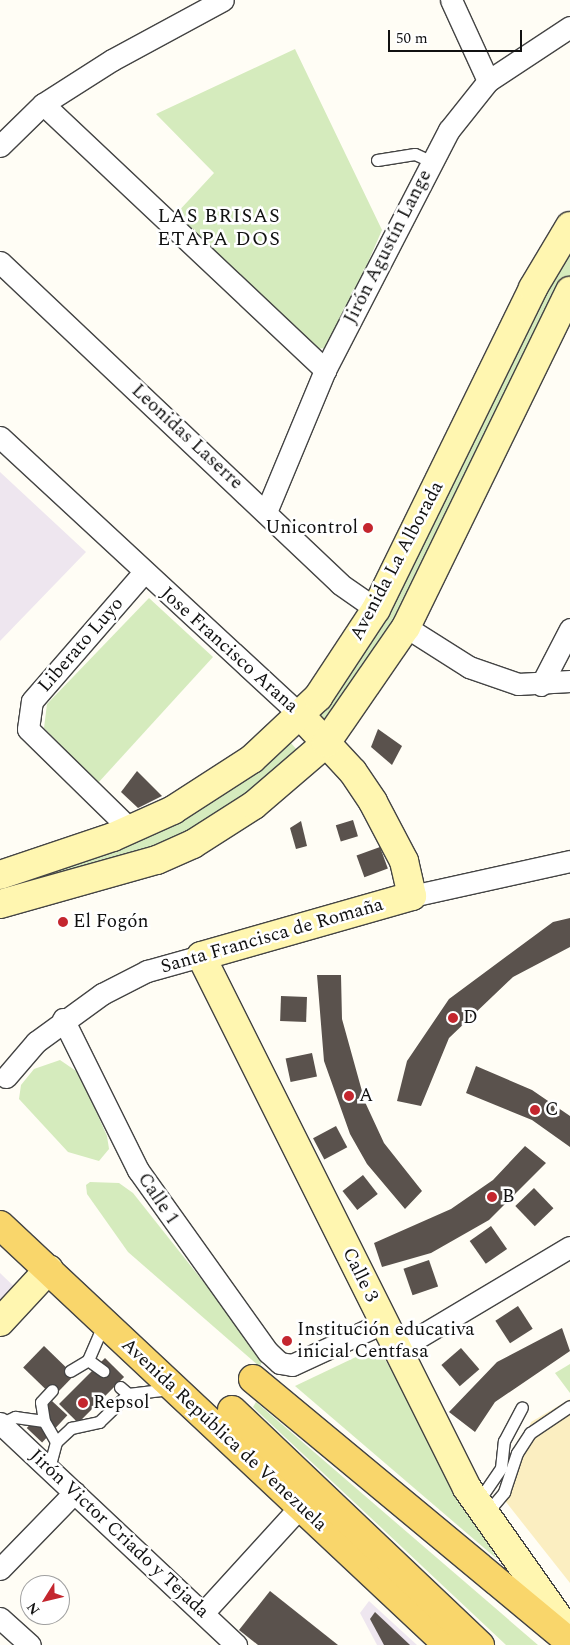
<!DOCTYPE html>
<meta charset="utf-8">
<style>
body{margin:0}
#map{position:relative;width:570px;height:1645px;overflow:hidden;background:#fffdf5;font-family:Spectral,serif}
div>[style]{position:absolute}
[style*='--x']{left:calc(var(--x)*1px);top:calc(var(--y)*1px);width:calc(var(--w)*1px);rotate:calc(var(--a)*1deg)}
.industrial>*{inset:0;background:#eee6ef}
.green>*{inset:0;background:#d5ebbd}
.sand>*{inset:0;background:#fbeec1}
.building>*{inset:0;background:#5a524d;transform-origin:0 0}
.roads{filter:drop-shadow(1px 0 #444) drop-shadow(-1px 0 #444) drop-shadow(0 1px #444) drop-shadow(0 -1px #444)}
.lane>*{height:11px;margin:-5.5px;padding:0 5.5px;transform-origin:5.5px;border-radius:5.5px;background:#fff}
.street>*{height:21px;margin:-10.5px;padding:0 10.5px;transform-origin:10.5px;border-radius:10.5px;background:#fff}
.secondary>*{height:28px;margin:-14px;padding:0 14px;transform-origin:14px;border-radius:14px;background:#fff6b0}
.primary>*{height:28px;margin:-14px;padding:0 14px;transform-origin:14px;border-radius:14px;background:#f9d66b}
.dots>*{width:14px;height:14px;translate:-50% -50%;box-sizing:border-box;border:2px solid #fff;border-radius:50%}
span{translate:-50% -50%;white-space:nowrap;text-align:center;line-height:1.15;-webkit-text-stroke:5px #fff;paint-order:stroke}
.street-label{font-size:19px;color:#111}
.poi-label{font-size:19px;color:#111}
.right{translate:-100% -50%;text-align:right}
.left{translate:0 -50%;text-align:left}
.neighbourhood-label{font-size:20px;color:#111;letter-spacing:1px}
.north{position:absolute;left:20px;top:1575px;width:50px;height:50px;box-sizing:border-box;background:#fff;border:1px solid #a0a0a0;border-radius:50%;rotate:234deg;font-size:14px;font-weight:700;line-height:20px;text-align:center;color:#111}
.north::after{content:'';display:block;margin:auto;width:18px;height:22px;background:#c4262e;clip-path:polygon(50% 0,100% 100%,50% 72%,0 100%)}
.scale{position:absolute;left:388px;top:30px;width:134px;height:22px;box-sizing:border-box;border:2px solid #111;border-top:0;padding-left:6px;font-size:15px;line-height:18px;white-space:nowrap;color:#111;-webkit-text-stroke:4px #fff;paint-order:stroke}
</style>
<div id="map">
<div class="industrial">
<div style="clip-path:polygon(0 472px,86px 552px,0 641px)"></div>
<div style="clip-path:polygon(0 1273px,24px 1296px,0 1320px)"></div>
<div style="clip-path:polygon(369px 1601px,417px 1645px,377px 1645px,360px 1613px)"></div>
</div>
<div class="green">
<div style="clip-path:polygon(295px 49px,382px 230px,333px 343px,326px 348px,314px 349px,175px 215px,214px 173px,156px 114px)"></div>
<div style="clip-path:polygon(570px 254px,570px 281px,404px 614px,326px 725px,308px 704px,532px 311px)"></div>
<div style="clip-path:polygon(149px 598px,213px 657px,98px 783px,44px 728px,47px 704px)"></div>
<div style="clip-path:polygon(290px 742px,298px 751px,293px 765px,196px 833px,0 897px,0 885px)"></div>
<div style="clip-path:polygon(60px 1060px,79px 1073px,107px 1136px,109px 1149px,99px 1161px,68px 1152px,19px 1099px,21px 1085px,34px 1069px)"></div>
<div style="clip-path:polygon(90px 1182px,119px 1183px,133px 1193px,263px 1357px,260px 1367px,128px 1252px,87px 1194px,86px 1185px)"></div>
<div style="clip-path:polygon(381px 1352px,497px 1559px,295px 1386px,358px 1356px)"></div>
<div style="clip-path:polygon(570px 1364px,570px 1393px,555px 1373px)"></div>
<div style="clip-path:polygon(256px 1402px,538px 1645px,506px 1645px,253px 1407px)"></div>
</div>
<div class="sand">
<div style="clip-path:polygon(570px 1399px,570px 1583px,502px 1497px,531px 1422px)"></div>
</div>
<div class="building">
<div style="clip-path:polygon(378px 729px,402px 746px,392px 765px,371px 747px)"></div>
<div style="clip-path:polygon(137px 771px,162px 796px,138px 808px,121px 792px)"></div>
<div style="left:353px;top:820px;width:17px;height:18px;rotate:73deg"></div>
<div style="clip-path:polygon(301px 821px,307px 846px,296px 849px,290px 828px)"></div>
<div style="left:380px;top:847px;width:23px;height:25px;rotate:70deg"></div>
<div style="clip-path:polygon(570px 918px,570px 947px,513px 977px,449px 1038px,421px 1106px,397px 1101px,407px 1061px,449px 999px,553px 922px)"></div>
<div style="clip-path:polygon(317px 975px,341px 975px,342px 1019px,365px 1102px,384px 1143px,422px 1191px,405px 1209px,367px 1164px,350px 1134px,324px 1061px)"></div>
<div style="left:281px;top:996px;width:26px;height:25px;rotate:2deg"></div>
<div style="left:312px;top:1053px;width:24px;height:27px;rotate:78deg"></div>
<div style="clip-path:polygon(476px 1066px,532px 1090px,570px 1116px,570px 1147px,532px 1120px,466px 1093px)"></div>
<div style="left:336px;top:1126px;width:24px;height:26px;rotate:62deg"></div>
<div style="clip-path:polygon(525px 1146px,546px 1163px,489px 1220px,431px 1253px,382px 1267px,374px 1243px,451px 1209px,493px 1180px)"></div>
<div style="left:363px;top:1175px;width:24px;height:26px;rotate:52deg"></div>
<div style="left:534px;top:1188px;width:28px;height:26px;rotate:46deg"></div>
<div style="left:491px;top:1226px;width:28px;height:26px;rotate:55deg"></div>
<div style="left:429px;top:1260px;width:28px;height:27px;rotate:71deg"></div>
<div style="left:518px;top:1306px;width:27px;height:27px;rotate:57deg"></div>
<div style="clip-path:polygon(562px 1328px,570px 1351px,495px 1402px,475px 1432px,449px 1412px,497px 1362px)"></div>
<div style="left:44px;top:1346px;width:42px;height:30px;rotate:44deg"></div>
<div style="left:461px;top:1348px;width:28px;height:26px;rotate:49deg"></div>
<div style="left:105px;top:1358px;width:27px;height:65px;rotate:45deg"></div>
<div style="left:52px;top:1401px;width:21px;height:37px;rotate:43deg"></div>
<div style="clip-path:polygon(270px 1591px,338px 1645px,258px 1645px,239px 1630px)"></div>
<div style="clip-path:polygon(375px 1612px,410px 1645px,384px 1645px,370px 1619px)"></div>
</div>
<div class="roads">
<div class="lane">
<div style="--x:377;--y:160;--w:38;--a:-9"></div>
<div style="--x:415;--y:154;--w:19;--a:25"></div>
<div style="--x:88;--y:1360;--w:40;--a:-66.6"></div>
<div style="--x:70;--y:1371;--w:21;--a:-31"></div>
<div style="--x:88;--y:1360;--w:19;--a:36"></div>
<div style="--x:120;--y:1387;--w:11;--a:41"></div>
<div style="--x:128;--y:1394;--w:42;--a:-6.8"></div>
<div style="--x:44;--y:1421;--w:19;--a:-99"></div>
<div style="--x:41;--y:1402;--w:16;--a:-47"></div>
<div style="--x:0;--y:1424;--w:17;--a:-25"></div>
<div style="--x:15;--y:1417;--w:29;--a:8"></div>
<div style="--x:44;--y:1421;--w:24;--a:60"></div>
<div style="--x:56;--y:1442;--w:28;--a:105"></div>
<div style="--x:56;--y:1442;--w:21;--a:-43"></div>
<div style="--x:71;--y:1428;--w:29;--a:-12"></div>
<div style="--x:99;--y:1422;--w:40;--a:-44"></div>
<div style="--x:477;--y:1503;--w:42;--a:-55.6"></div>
<div style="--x:501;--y:1468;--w:27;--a:-84"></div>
<div style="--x:504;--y:1441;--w:38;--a:-62"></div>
<div style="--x:485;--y:1515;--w:30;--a:-50"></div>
<div style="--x:504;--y:1492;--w:41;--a:-71.6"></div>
<div style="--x:517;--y:1453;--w:24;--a:-57"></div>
<div style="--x:530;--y:1433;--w:48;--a:-34"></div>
</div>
<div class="street">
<div style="--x:451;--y:0;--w:89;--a:65.4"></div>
<div style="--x:43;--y:104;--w:388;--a:43.3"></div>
<div style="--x:0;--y:146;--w:60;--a:-44.3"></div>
<div style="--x:43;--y:104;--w:82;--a:-32.5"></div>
<div style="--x:112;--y:60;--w:126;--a:-28.4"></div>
<div style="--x:0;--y:262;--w:468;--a:43.4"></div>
<div style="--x:340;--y:584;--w:44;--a:34.8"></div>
<div style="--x:0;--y:437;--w:410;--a:42.8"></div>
<div style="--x:266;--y:512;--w:154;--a:-67.4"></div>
<div style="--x:325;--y:370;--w:270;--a:-62.7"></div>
<div style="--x:449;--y:130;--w:63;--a:-51.5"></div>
<div style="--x:488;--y:81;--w:98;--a:-33.4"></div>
<div style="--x:406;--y:627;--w:75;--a:32.4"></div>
<div style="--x:469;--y:667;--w:52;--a:19.1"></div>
<div style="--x:518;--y:684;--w:52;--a:-3.3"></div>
<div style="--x:541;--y:685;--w:63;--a:-62.6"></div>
<div style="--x:131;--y:830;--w:144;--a:-135.6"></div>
<div style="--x:28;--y:729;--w:28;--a:-82"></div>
<div style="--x:32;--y:701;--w:171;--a:-49"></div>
<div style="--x:412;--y:896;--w:162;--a:-12.5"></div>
<div style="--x:63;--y:1019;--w:169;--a:63.6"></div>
<div style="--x:138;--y:1170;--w:224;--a:54.5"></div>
<div style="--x:268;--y:1352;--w:16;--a:43"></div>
<div style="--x:280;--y:1363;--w:12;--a:9"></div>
<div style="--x:292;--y:1365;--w:100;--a:-24.8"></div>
<div style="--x:6;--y:1077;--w:46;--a:-49.4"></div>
<div style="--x:36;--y:1042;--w:82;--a:-36"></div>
<div style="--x:102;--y:994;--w:51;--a:-27.1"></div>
<div style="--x:147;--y:971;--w:56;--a:-15.5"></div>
<div style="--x:397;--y:1350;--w:201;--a:-30.8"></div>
<div style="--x:0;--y:1423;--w:324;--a:43.2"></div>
<div style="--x:0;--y:1569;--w:107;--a:-45.8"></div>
<div style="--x:204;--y:1612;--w:142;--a:-47.6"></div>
<div style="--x:0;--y:1618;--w:40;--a:42"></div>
</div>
<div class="secondary">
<div style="--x:301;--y:716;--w:76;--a:47.1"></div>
<div style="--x:353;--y:772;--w:36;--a:56"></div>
<div style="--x:373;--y:802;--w:67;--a:62.3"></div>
<div style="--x:404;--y:861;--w:36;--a:77"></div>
<div style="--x:412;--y:896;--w:219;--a:164.1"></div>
<div style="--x:201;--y:956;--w:595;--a:63.43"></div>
<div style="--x:467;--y:1488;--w:179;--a:54.8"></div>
<div style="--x:0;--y:875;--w:119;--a:-18.6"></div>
<div style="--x:113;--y:837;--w:66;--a:-24.2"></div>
<div style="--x:173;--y:810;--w:94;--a:-32.8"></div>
<div style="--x:252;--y:759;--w:91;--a:-43.2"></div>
<div style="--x:318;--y:697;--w:105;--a:-56.6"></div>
<div style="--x:376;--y:609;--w:357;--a:-63.9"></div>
<div style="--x:533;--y:288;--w:72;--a:-59.2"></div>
<div style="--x:0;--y:904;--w:163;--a:-15.7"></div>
<div style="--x:157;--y:860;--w:39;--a:-24"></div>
<div style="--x:193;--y:844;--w:72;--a:-32.6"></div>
<div style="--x:254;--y:805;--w:95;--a:-40.7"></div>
<div style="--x:326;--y:743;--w:141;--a:-55.4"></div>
<div style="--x:406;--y:627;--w:374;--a:-64"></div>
<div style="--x:0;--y:1322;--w:72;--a:-47.2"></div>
</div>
<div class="primary">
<div style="--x:0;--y:1225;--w:614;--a:43.15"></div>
<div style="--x:253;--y:1379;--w:412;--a:39.7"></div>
<div style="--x:232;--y:1410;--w:342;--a:43.5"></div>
</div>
</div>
<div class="dots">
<div style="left:368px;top:528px;background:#c4262e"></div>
<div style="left:63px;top:922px;background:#c4262e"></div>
<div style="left:453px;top:1018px;background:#c4262e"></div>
<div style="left:349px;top:1096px;background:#c4262e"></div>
<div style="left:535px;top:1110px;background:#c4262e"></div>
<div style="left:492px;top:1197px;background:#c4262e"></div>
<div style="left:287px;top:1341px;background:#c4262e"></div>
<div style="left:83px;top:1403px;background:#c4262e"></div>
</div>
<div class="street-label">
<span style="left:388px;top:247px;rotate:-63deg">Jirón Agustín Lange</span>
<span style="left:187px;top:437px;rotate:43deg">Leonidas Laserre</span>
<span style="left:397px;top:561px;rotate:-62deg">Avenida La Alborada</span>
<span style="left:81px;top:645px;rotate:-49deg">Liberato Luyo</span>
<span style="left:229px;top:650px;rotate:42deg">Jose Francisco Arana</span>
<span style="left:272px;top:936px;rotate:-16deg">Santa Francisca de Romaña</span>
<span style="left:158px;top:1199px;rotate:56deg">Calle 1</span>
<span style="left:360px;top:1275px;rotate:64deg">Calle 3</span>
<span style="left:224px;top:1435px;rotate:43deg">Avenida República de Venezuela</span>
<span style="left:119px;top:1534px;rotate:43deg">Jirón Victor Criado y Tejada</span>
</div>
<div class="poi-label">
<span class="right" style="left:358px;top:528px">Unicontrol</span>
<span class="left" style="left:73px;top:922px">El Fogón</span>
<span class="left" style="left:463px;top:1018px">D</span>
<span class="left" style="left:359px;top:1096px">A</span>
<span class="left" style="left:545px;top:1110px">C</span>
<span class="left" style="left:502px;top:1197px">B</span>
<span class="left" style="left:297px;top:1341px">Institución educativa<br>inicial Centfasa</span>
<span class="left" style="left:93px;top:1403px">Repsol</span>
</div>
<div class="neighbourhood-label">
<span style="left:219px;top:228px">LAS BRISAS<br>ETAPA DOS</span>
</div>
<div class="north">N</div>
<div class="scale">50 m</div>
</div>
